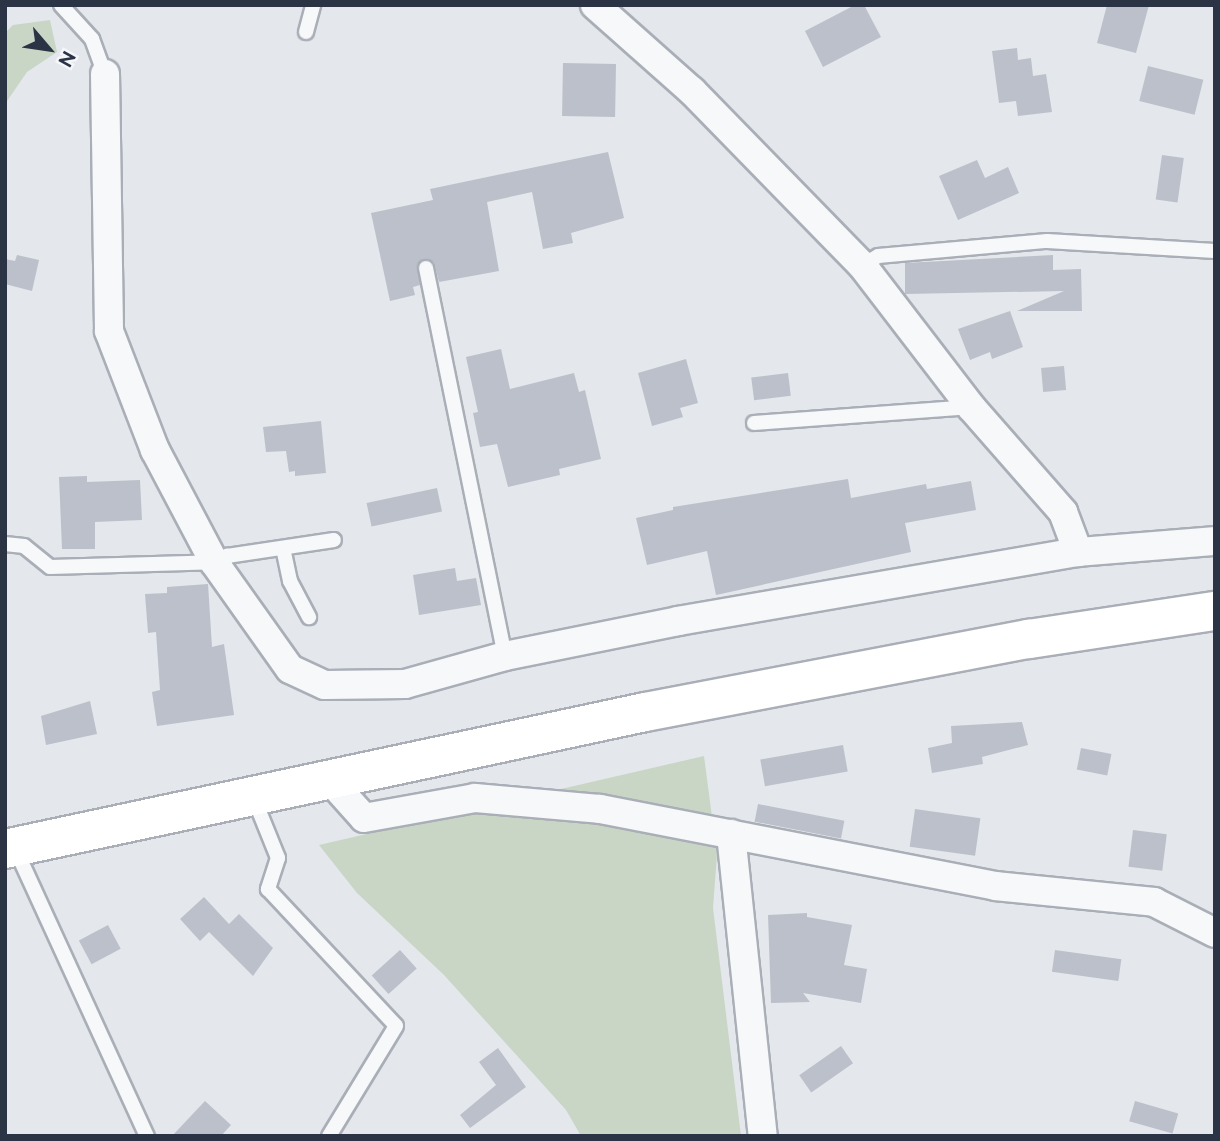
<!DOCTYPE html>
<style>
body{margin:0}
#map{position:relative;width:1220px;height:1141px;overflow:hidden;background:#e4e7ec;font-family:Raleway,sans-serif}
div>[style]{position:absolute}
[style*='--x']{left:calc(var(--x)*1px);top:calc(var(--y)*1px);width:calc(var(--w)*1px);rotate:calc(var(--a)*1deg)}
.green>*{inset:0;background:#c9d6c5}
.building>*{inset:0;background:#bbc0ca;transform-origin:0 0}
.roads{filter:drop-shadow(2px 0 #a9aeb7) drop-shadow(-2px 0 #a9aeb7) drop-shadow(0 2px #a9aeb7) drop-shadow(0 -2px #a9aeb7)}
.lane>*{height:14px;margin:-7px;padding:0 7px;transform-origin:7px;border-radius:7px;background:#f7f8fa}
.street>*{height:28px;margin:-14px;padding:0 14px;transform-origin:14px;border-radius:14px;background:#f7f8fa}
.primary>*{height:38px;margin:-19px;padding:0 19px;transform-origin:19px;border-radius:19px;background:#fff}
span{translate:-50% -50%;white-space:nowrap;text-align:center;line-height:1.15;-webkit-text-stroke:5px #f4f6f9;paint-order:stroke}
.frame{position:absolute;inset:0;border:7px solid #2b3445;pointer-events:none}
.north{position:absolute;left:14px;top:14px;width:70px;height:70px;-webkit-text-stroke:5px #f4f6f9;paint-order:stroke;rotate:119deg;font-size:19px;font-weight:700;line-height:28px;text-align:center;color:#2b3445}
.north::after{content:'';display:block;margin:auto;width:24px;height:32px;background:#2b3445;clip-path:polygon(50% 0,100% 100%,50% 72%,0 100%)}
</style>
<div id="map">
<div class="green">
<div style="clip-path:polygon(50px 20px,57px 52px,27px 72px,5px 104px,5px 33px,13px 25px)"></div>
<div style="clip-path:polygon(704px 756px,717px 855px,713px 908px,741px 1136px,581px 1136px,566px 1110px,444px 975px,357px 893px,319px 845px)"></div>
</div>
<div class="building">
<div style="clip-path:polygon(855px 5px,864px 5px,881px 37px,823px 67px,805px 31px)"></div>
<div style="clip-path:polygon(1107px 5px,1149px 5px,1136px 53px,1097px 43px)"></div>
<div style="clip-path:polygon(1017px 48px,1018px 60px,1031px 58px,1033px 76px,1046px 74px,1052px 112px,1018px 116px,1016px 101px,999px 103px,992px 51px)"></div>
<div style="left:563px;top:63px;width:53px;height:53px;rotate:1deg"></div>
<div style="left:1148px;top:66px;width:57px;height:36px;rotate:14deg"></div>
<div style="clip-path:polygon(608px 152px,624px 218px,571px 233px,573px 243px,543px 249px,532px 192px,487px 202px,499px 271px,439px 282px,434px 262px,423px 259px,417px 266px,420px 285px,413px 287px,415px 295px,390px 301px,371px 213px,433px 200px,430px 189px)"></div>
<div style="left:1162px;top:155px;width:22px;height:45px;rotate:8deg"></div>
<div style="clip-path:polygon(977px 160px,985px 178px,1008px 167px,1019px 193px,958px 220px,939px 176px)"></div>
<div style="clip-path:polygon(17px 255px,39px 260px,32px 291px,5px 284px,5px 259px,15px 261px)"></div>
<div style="clip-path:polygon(1053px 255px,1053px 270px,1081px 269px,1082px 311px,1017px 311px,1064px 291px,905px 294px,905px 263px)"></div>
<div style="clip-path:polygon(1010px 311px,1023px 347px,992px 359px,990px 352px,970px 360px,958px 329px)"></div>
<div style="clip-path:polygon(501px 349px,510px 389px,574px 373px,579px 392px,585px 390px,601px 459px,559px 469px,560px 475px,508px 487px,497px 444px,480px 447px,473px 413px,478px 412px,466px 357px)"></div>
<div style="clip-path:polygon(686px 359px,698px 403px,680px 408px,683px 417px,652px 426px,638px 373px)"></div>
<div style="left:1064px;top:366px;width:24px;height:23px;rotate:85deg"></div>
<div style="left:788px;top:373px;width:23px;height:37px;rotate:83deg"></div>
<div style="clip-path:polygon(321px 421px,326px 473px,295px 476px,295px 471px,289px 472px,286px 451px,266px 452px,263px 427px)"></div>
<div style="clip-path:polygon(87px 476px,87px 482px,140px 480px,142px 520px,95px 522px,95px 549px,62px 549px,59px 477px)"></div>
<div style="clip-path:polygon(848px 479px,851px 498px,926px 484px,927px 489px,971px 481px,976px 510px,905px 523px,911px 552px,716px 595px,707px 551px,647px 565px,636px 518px,673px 510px,673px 507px)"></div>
<div style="left:437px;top:488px;width:24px;height:72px;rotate:78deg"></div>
<div style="clip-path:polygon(455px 568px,457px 581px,476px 578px,481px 605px,419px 615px,413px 575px)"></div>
<div style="clip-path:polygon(208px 584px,212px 647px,224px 644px,234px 715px,157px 726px,152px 692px,160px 690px,156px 632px,148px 633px,145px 594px,167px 593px,167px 587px)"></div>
<div style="clip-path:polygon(90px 701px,97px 734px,46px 745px,41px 716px)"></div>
<div style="clip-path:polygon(1022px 722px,1028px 745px,982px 757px,983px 764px,932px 773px,928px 748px,952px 743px,951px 726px)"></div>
<div style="left:843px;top:745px;width:27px;height:84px;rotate:80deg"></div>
<div style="left:1081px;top:748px;width:31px;height:22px;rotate:11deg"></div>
<div style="left:758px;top:804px;width:88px;height:18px;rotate:11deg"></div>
<div style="left:915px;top:809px;width:66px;height:38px;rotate:8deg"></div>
<div style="left:1133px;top:830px;width:34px;height:37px;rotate:7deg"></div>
<div style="clip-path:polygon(204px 897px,229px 924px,239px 914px,273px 948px,253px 976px,209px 932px,200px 941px,180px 919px)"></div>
<div style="clip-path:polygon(807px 913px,807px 917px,852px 925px,844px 965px,867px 969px,861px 1003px,803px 993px,810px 1002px,771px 1003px,768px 915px)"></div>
<div style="left:108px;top:925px;width:27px;height:33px;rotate:62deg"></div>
<div style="left:400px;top:950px;width:25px;height:38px;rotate:48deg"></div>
<div style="left:1055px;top:950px;width:67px;height:22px;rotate:8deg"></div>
<div style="left:841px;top:1046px;width:21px;height:51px;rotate:55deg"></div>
<div style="clip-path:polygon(498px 1048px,526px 1087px,470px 1128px,460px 1115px,496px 1085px,479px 1062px)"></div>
<div style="clip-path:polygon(205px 1101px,231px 1125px,221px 1136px,172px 1136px)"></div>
<div style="left:1135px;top:1101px;width:45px;height:21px;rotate:16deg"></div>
</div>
<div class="roads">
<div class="lane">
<div style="--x:61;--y:5;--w:46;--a:47.6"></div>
<div style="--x:92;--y:39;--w:37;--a:70"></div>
<div style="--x:306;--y:32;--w:28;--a:-75"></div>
<div style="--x:862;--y:265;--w:18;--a:-29"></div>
<div style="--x:878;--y:256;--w:170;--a:-5.1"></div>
<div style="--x:1047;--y:241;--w:168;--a:3.4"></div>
<div style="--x:426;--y:268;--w:396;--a:78.5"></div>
<div style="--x:754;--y:423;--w:218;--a:-4.2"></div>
<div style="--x:5;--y:544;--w:19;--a:6"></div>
<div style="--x:24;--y:546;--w:33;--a:39"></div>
<div style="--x:50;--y:567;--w:164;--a:-1.7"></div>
<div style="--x:283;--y:548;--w:34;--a:78"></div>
<div style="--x:290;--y:581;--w:41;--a:62.2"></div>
<div style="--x:220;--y:571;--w:17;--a:-65"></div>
<div style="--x:227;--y:556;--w:108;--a:-8.5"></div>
<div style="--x:253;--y:796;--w:67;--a:68"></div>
<div style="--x:278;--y:858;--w:33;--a:108"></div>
<div style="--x:268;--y:889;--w:187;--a:46.9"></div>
<div style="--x:396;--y:1026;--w:129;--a:121.3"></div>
<div style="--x:15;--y:848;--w:317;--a:65.4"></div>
</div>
<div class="street">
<div style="--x:595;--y:5;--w:130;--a:41.6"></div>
<div style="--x:692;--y:91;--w:243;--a:45.7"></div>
<div style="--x:862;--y:265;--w:179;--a:52.5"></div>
<div style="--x:971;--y:407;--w:140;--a:48.8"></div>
<div style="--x:1063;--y:512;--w:43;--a:69.4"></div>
<div style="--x:1078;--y:552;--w:137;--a:-4.6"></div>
<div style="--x:105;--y:74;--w:257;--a:89.1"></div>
<div style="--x:109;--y:331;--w:128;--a:68.9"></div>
<div style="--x:155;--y:450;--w:127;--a:62.2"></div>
<div style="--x:214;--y:562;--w:131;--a:54.6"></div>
<div style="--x:290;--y:669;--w:38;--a:25"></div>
<div style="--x:325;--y:685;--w:80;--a:-0.7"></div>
<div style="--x:405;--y:684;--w:104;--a:-15.6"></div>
<div style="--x:505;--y:656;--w:177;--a:-11.4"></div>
<div style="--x:678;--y:621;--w:406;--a:-9.8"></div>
<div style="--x:329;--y:779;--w:52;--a:48.1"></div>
<div style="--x:364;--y:818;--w:113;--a:-10.2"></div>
<div style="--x:475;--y:798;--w:125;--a:5"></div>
<div style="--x:600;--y:809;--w:402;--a:11"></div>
<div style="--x:995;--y:886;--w:160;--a:5.7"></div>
<div style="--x:1154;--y:902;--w:68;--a:26.9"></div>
<div style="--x:731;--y:834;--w:304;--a:84"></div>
</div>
<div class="primary">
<div style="--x:5;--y:849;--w:654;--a:-12.08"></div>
<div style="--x:645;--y:712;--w:391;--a:-10.8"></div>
<div style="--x:1029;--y:639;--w:188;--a:-8.6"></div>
</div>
</div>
<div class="frame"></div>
<div class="north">N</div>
</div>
